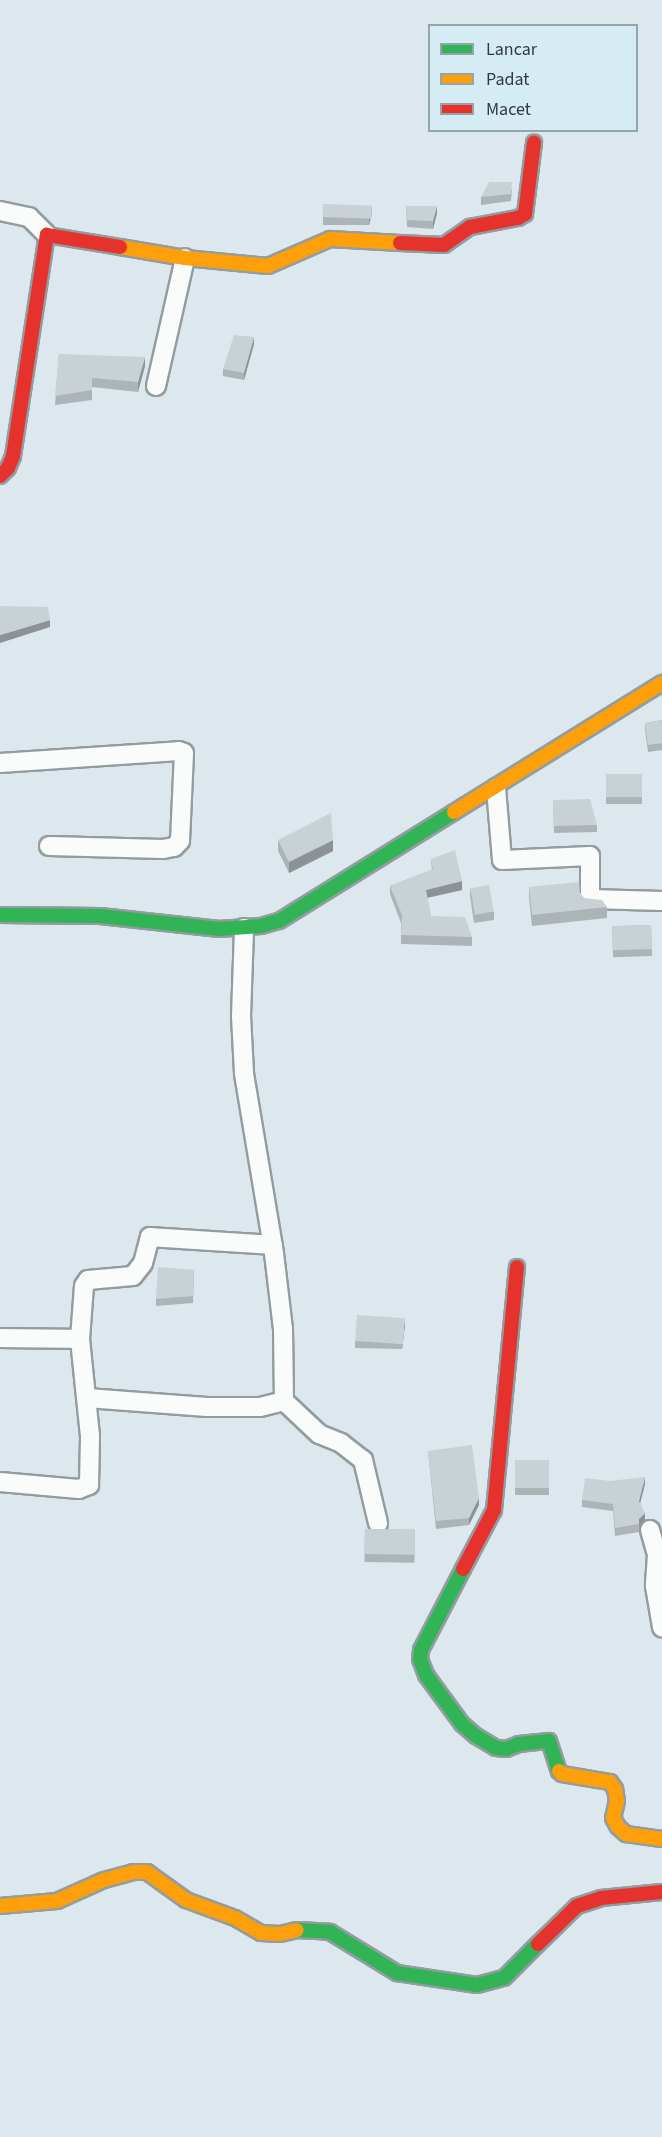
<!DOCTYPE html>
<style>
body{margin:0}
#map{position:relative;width:662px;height:2137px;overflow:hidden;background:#dce8ed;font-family:"Source Sans 3",sans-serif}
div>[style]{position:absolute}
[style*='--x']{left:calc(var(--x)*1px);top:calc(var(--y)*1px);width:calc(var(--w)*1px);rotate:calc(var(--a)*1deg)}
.roads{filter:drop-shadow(2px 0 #939da0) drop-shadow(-2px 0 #939da0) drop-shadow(0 2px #939da0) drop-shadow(0 -2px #939da0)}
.street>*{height:18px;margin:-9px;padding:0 9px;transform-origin:9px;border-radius:9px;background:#fafcfc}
.fast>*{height:14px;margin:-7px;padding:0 7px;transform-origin:7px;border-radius:7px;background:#30b455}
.slow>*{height:14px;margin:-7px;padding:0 7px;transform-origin:7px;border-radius:7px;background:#ff9f0a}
.jam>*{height:14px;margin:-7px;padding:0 7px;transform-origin:7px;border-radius:7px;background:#e5322d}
.wall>*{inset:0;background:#acb4b7;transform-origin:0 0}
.shaded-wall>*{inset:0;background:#8c9295}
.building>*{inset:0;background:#c8d1d5;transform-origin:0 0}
span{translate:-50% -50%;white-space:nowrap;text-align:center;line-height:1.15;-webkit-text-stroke:4.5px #d5ecf4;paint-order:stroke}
.legend{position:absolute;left:428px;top:24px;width:210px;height:108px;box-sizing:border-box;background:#d5ecf4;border:2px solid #94a5ab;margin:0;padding:8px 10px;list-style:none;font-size:18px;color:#323b3e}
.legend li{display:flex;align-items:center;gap:12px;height:30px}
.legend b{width:30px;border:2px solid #94a5ab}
</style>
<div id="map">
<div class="roads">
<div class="street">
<div style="--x:0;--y:211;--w:30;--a:12"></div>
<div style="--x:29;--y:217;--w:25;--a:45"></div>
<div style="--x:156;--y:386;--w:131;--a:-77.2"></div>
<div style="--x:0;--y:763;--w:179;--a:-3.8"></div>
<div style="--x:179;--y:751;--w:5;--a:22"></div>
<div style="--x:184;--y:753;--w:88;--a:92.6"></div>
<div style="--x:180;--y:841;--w:8;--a:135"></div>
<div style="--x:174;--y:847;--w:11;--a:170"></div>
<div style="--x:163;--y:849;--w:114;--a:-178.5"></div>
<div style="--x:496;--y:788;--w:72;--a:85.2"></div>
<div style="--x:502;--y:860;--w:88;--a:-2.6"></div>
<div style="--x:590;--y:856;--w:43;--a:90"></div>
<div style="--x:590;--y:899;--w:72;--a:1.6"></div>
<div style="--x:0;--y:1338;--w:80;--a:0.7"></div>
<div style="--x:87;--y:1398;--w:120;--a:4.3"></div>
<div style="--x:207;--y:1407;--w:53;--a:0"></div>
<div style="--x:260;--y:1407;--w:25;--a:-14"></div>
<div style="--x:284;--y:1401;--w:72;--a:-90.8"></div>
<div style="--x:283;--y:1329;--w:77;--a:-96.8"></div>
<div style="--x:274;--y:1253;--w:182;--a:-99.5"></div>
<div style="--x:244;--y:1073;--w:57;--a:-93"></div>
<div style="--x:241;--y:1016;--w:88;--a:-88"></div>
<div style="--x:284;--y:1401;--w:48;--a:43.3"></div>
<div style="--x:319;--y:1434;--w:24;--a:22"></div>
<div style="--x:341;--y:1443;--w:28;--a:38"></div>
<div style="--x:363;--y:1460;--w:65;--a:76.6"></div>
<div style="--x:0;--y:1482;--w:79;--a:5.1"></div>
<div style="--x:79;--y:1489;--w:11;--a:-22"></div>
<div style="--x:89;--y:1485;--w:49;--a:-88.8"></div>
<div style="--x:90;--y:1436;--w:98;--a:-95.9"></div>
<div style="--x:80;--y:1339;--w:53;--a:-85.7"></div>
<div style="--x:84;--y:1286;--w:7;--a:-56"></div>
<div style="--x:88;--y:1280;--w:45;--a:-5.1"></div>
<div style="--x:133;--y:1276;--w:16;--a:-52"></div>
<div style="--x:143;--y:1263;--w:27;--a:-75"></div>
<div style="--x:150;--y:1237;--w:123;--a:3.7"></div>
<div style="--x:650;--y:1530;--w:26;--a:74"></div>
<div style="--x:657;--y:1555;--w:31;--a:94"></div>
<div style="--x:655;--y:1586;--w:42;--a:80.3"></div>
</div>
<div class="fast">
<div style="--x:0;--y:915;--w:100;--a:0.6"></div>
<div style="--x:100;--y:916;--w:120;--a:6.2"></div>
<div style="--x:219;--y:929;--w:42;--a:-4.1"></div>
<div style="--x:261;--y:926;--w:19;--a:-16"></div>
<div style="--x:279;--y:921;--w:206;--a:-31.9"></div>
<div style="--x:463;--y:1569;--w:91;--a:117.4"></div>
<div style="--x:421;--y:1650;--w:9;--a:96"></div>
<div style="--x:420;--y:1659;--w:17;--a:69"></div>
<div style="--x:426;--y:1675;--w:61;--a:53.7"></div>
<div style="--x:462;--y:1724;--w:18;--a:41"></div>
<div style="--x:476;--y:1736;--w:23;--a:31"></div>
<div style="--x:496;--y:1748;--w:10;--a:6"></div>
<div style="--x:506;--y:1749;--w:14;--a:-21"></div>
<div style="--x:519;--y:1744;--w:30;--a:-6"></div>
<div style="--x:549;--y:1741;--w:32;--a:72"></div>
<div style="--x:297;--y:1930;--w:33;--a:3"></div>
<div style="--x:330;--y:1932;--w:79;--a:31.5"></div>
<div style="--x:397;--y:1973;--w:81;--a:8.5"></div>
<div style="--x:477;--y:1985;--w:28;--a:-15"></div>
<div style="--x:504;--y:1978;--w:48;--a:-45"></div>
</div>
<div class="slow">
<div style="--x:120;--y:247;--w:66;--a:9.6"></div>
<div style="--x:185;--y:258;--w:83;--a:5.5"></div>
<div style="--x:268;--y:266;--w:68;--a:-23.5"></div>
<div style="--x:330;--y:239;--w:70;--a:3.3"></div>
<div style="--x:454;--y:812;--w:245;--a:-31.8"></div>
<div style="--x:559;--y:1771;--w:4;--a:45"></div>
<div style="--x:562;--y:1774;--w:49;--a:9.5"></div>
<div style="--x:610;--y:1782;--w:9;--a:54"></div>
<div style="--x:615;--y:1789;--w:12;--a:81"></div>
<div style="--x:617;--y:1801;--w:17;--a:103"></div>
<div style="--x:613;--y:1818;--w:10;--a:61"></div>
<div style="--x:618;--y:1827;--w:11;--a:41"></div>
<div style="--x:626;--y:1834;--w:36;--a:8"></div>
<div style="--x:0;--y:1906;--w:57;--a:-5"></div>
<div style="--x:57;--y:1901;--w:51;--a:-24.1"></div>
<div style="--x:104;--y:1880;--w:30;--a:-15"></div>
<div style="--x:133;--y:1872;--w:14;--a:0"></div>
<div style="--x:147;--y:1872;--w:48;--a:35.7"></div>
<div style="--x:186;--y:1900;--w:52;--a:20.2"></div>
<div style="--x:235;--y:1918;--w:30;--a:30"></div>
<div style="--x:261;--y:1933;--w:19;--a:3"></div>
<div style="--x:280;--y:1934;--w:17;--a:-13"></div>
</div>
<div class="jam">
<div style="--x:400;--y:243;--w:44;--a:2.6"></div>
<div style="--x:444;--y:245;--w:32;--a:-35"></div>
<div style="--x:470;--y:227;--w:49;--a:-10.6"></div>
<div style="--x:518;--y:218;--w:8;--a:-30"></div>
<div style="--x:525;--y:214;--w:72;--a:-82.8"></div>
<div style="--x:0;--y:476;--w:11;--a:-45"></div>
<div style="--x:8;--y:468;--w:13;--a:-67"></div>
<div style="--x:13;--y:456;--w:224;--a:-81.3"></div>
<div style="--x:47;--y:235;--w:74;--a:9.3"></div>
<div style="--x:463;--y:1569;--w:67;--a:-62.3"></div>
<div style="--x:494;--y:1510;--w:244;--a:-84.6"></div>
<div style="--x:538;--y:1944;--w:54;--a:-44.3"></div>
<div style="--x:577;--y:1906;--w:25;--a:-18"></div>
<div style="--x:601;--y:1898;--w:61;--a:-5.6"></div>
</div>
</div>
<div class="wall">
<div style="clip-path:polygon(512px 189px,511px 201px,481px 205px,481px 197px)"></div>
<div style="clip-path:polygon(323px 204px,372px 213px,369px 225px,323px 225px)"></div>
<div style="clip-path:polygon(406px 206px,437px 213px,433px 229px,407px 227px)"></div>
<div style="clip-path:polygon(254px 344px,244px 380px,223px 376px,223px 369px)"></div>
<div style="clip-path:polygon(59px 354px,145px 366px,138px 392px,92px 387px,92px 400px,55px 405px)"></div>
<div style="clip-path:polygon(662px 720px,662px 750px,648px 752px,645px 730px,645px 723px)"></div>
<div style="left:642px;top:774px;width:30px;height:36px;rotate:90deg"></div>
<div style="clip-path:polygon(553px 800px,597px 825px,597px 832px,554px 833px)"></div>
<div style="clip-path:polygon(278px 840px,333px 851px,289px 873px,278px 851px)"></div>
<div style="clip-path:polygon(431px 859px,462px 890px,427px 898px,431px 916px,472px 937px,472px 946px,401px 944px,401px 923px,390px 894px,390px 886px,432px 870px)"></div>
<div style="clip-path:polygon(529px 887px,580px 893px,584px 898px,607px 907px,607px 918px,532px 926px,529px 898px)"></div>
<div style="clip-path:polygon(470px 889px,494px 912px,494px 920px,474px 923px,470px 896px)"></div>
<div style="left:651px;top:925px;width:31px;height:39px;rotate:88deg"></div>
<div style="clip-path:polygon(194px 1270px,193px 1303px,156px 1306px,156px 1299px)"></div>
<div style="clip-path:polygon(405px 1325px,402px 1349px,355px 1348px,355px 1341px)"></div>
<div style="clip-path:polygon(428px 1451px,479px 1505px,469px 1525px,436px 1529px)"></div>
<div style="left:515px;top:1460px;width:34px;height:35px"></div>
<div style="clip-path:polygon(645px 1484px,640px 1503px,645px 1520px,639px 1527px,639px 1532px,615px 1536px,613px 1511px,582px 1507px,582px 1500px)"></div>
<div style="left:365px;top:1529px;width:50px;height:33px;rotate:1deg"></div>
</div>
<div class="shaded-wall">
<div style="clip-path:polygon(372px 206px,372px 213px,369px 225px,369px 218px)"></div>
<div style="clip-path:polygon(437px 206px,437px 213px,433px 229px,433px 221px)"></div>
<div style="clip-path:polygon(254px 337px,254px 344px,244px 380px,244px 373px)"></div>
<div style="clip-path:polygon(145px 357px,145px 366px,138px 392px,138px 382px)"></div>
<div style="clip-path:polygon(50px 620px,50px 627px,0 643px,0 635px)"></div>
<div style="clip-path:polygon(333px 840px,333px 851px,289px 873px,289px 862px)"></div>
<div style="clip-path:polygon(462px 881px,462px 890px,426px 898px,426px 890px)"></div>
<div style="clip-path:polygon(405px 1318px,405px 1325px,402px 1349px,402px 1342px)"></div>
<div style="clip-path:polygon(645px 1477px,645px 1484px,639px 1508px,639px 1501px)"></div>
<div style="clip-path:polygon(479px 1498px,479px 1505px,469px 1525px,469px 1518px)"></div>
<div style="clip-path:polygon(645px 1513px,645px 1520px,639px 1527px,639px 1519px)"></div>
</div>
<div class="building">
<div style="clip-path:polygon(489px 182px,512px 182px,511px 194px,481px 197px)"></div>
<div style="left:323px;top:204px;width:49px;height:13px;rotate:2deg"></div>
<div style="clip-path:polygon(406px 206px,437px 206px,433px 221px,407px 220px)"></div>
<div style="clip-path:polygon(234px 335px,254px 337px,244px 373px,223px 369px)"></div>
<div style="clip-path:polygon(59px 354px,145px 357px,138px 382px,92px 378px,92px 390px,55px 396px)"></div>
<div style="clip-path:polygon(0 606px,48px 607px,50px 620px,0 635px)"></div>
<div style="clip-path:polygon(662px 720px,662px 743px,648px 745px,645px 723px)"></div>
<div style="left:642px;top:774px;width:23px;height:36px;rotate:90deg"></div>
<div style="clip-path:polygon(590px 799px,597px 825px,554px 826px,553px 800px)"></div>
<div style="clip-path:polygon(331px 813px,333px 840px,289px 862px,278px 840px)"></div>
<div style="clip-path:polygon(455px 850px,462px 881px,426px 890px,431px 916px,465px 917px,472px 937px,401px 935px,402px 915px,390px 886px,433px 869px,431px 859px)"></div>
<div style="clip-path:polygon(579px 882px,580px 893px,584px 898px,602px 900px,607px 907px,532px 915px,529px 887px)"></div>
<div style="left:489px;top:885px;width:27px;height:19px;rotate:80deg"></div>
<div style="left:651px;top:925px;width:24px;height:39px;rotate:88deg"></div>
<div style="clip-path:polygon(158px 1267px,194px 1270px,193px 1296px,156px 1299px)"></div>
<div style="left:357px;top:1315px;width:48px;height:26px;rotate:4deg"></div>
<div style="clip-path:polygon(472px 1445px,479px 1498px,469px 1518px,436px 1521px,428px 1451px)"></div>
<div style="left:515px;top:1460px;width:34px;height:28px"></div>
<div style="clip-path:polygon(645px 1477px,639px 1501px,645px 1513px,639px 1519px,639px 1524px,615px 1528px,613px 1504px,582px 1500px,585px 1478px,610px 1481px)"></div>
<div style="left:365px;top:1529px;width:50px;height:25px;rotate:1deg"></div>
</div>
<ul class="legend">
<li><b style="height:8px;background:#30b455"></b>Lancar</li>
<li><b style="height:8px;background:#ff9f0a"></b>Padat</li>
<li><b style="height:8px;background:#e5322d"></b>Macet</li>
</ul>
</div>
